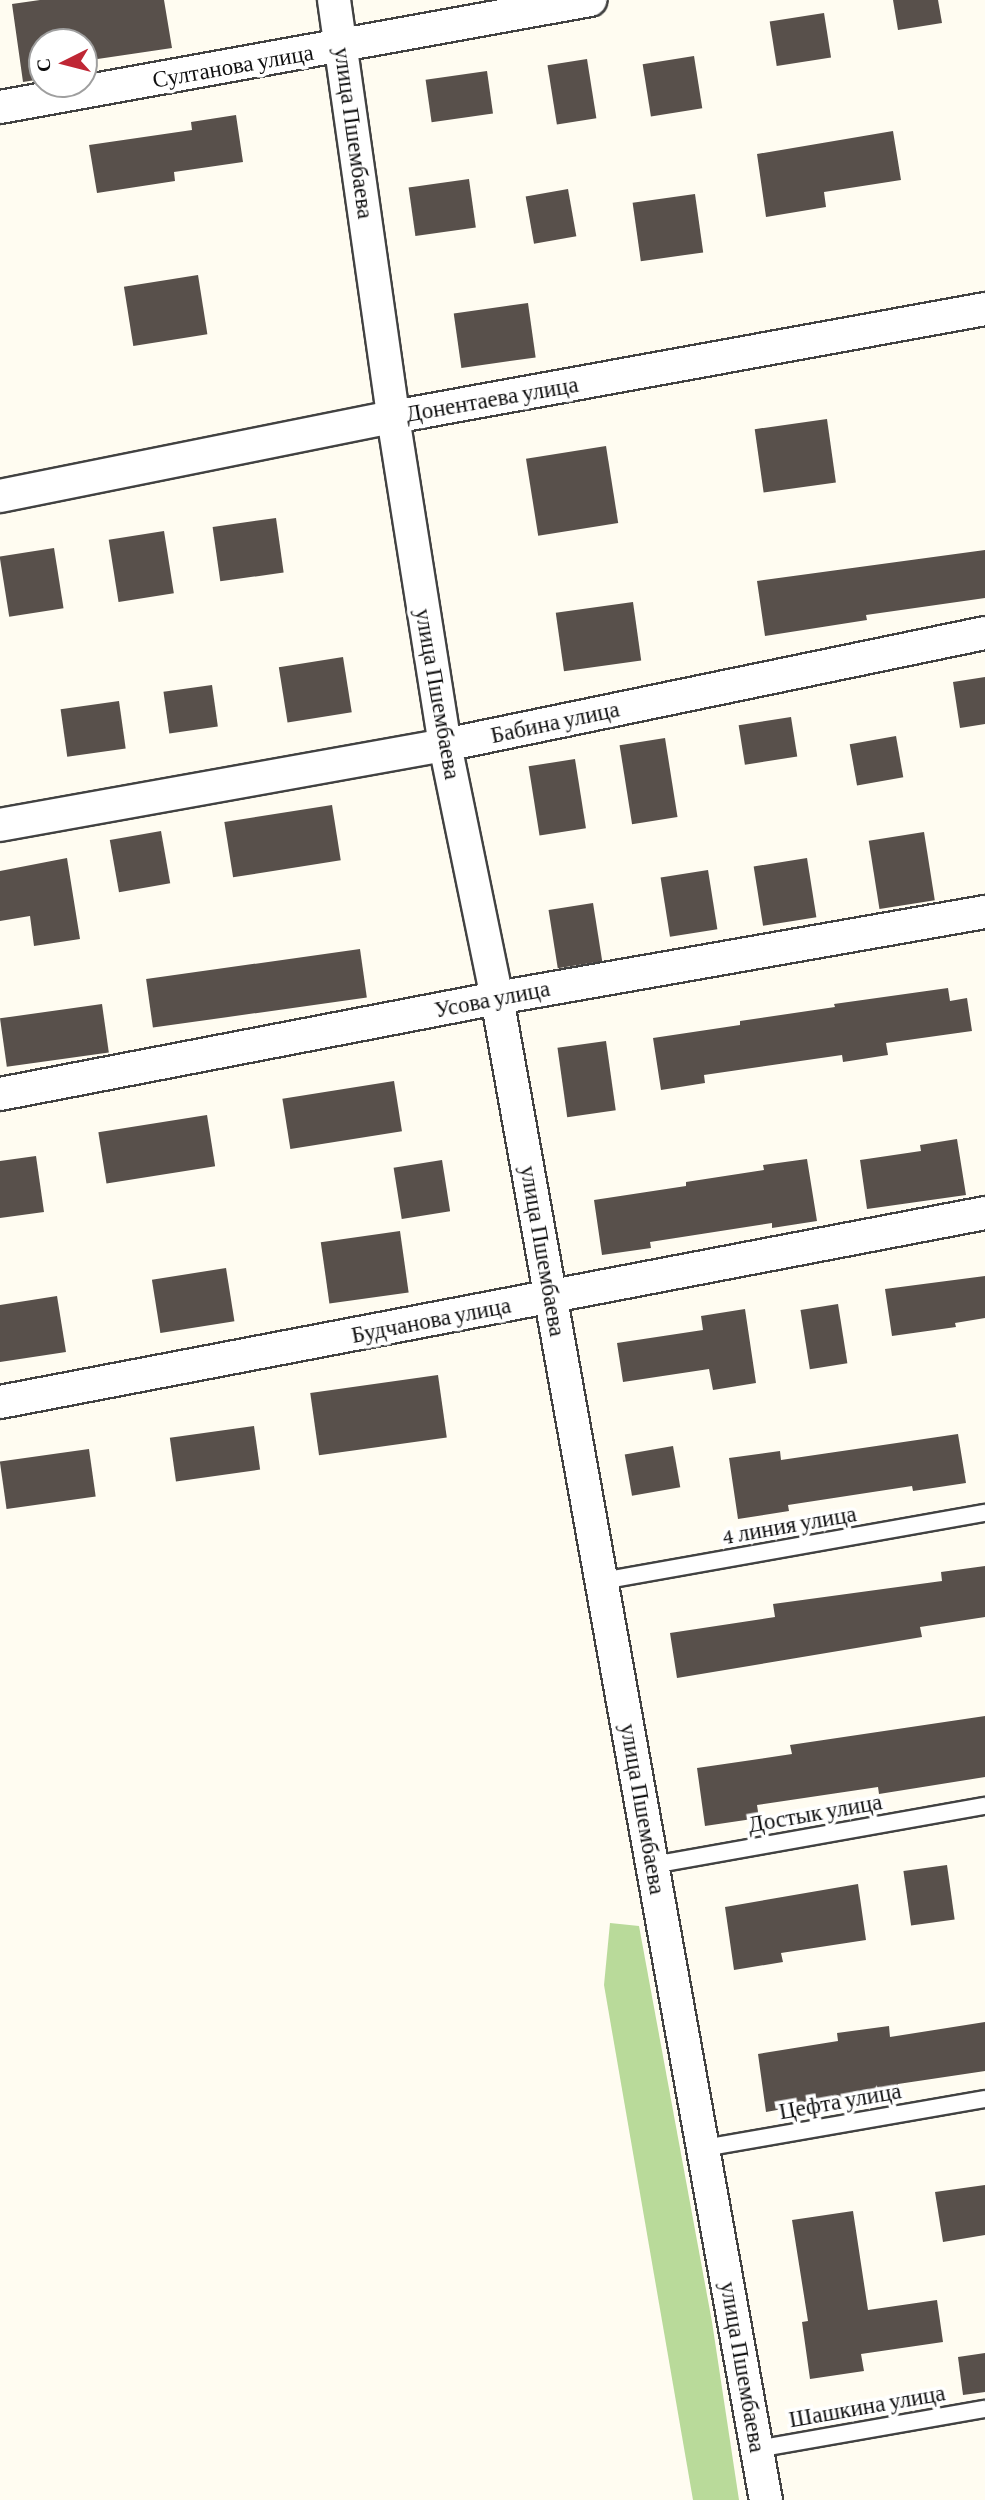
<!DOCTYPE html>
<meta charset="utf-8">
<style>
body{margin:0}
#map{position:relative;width:985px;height:2500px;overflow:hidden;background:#fffcf1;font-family:"Crimson Pro",serif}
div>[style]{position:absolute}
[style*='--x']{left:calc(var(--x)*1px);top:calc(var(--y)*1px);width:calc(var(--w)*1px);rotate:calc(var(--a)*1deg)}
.forest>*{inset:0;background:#b9da9a}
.building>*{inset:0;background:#58504b;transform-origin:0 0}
.roads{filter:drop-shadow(2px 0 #424242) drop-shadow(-2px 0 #424242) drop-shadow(0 2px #424242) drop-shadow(0 -2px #424242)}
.lane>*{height:16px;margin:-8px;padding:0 8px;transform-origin:8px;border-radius:8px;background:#fff}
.street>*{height:32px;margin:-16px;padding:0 16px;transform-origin:16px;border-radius:16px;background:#fff}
span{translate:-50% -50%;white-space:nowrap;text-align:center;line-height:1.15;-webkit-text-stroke:7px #fff;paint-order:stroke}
.street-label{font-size:23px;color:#0f0f0f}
.north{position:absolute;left:28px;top:28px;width:70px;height:70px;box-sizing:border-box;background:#fff;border:2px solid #9f9f9f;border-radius:50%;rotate:264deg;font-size:19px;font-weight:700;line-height:28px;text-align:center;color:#0f0f0f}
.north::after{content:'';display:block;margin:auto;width:24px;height:32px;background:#bf2735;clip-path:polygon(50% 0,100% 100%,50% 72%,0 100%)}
</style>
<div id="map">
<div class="forest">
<div style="clip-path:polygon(610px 1923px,639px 1926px,712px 2322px,739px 2500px,693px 2500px,604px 1985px)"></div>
</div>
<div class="building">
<div style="clip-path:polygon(40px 0,164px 0,172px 48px,84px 61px,84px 42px,42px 42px,42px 79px,23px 82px,12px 4px)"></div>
<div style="clip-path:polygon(893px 0,938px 0,942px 23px,898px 30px)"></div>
<div style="left:824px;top:13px;width:45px;height:55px;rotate:81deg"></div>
<div style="left:694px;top:56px;width:53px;height:52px;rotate:81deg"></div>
<div style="left:587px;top:59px;width:60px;height:40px;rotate:81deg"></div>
<div style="left:487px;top:71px;width:43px;height:62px;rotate:82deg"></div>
<div style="clip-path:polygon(236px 115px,243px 162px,174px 172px,175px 181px,97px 193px,89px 145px,192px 130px,191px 122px)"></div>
<div style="clip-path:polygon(893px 131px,901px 180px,824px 192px,826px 207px,766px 217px,757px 154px)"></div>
<div style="left:469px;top:179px;width:49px;height:61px;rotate:82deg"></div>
<div style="left:568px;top:189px;width:48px;height:43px;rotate:80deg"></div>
<div style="left:695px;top:194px;width:59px;height:63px;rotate:82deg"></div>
<div style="left:198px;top:275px;width:60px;height:75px;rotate:81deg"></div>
<div style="left:528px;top:303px;width:55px;height:75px;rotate:82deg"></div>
<div style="left:827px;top:419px;width:64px;height:73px;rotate:82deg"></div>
<div style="left:606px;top:446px;width:78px;height:81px;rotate:81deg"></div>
<div style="left:276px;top:518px;width:55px;height:64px;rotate:82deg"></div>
<div style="left:164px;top:531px;width:63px;height:56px;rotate:81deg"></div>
<div style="left:54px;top:548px;width:61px;height:55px;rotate:81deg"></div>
<div style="clip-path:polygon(985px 550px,985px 598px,866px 615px,867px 620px,765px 636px,757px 581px)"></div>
<div style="left:633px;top:602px;width:59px;height:78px;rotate:82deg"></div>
<div style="left:343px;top:657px;width:56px;height:65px;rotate:81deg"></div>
<div style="clip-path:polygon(985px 677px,985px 724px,960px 728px,953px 682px)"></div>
<div style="left:212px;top:685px;width:42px;height:49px;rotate:82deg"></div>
<div style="left:119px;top:701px;width:48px;height:59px;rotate:82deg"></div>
<div style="left:791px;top:717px;width:40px;height:53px;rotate:81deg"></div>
<div style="left:896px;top:736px;width:42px;height:47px;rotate:80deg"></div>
<div style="left:665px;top:738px;width:80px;height:46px;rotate:81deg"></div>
<div style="left:575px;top:759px;width:70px;height:47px;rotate:81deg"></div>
<div style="left:332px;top:805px;width:56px;height:109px;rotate:81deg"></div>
<div style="left:161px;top:831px;width:53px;height:52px;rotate:80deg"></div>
<div style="left:924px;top:832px;width:69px;height:56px;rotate:81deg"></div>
<div style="clip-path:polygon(67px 858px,80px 939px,34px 946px,30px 916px,0 921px,0 871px)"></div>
<div style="left:807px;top:858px;width:60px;height:54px;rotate:81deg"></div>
<div style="left:708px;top:870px;width:60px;height:48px;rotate:81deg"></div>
<div style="left:593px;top:903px;width:59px;height:45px;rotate:81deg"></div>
<div style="left:360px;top:949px;width:49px;height:216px;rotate:82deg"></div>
<div style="clip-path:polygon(948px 988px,950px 1001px,967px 998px,972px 1031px,886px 1043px,888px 1055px,843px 1062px,842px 1055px,704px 1075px,705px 1083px,661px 1090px,653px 1038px,740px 1025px,740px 1021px,835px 1007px,834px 1004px)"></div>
<div style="left:102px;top:1004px;width:49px;height:103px;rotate:82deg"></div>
<div style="left:606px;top:1041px;width:70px;height:49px;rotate:82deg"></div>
<div style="left:394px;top:1081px;width:51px;height:113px;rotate:81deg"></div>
<div style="left:207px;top:1115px;width:52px;height:110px;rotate:81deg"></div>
<div style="clip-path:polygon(957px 1139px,966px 1195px,867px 1209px,860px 1160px,921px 1151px,920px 1145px)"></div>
<div style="clip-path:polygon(36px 1156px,44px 1212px,0 1218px,0 1161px)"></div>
<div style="clip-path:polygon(807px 1159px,817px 1221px,772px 1228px,772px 1223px,650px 1242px,651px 1248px,602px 1255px,594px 1200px,686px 1186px,686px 1182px,764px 1170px,763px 1165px)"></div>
<div style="left:442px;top:1160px;width:52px;height:49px;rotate:81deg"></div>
<div style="left:400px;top:1231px;width:62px;height:80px;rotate:82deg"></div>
<div style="left:226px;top:1268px;width:54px;height:75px;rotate:81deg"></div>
<div style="clip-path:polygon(985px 1276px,985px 1318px,955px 1323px,956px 1327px,892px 1336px,885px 1289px)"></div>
<div style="clip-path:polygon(57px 1296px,66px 1352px,0 1362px,0 1305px)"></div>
<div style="left:838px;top:1304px;width:60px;height:38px;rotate:81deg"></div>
<div style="clip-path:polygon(745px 1309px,756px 1383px,713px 1390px,709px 1369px,623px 1382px,617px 1343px,703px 1330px,701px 1316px)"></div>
<div style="left:438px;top:1375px;width:63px;height:129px;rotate:82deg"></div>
<div style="left:254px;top:1426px;width:44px;height:85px;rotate:82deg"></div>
<div style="clip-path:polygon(958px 1434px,966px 1483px,913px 1491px,912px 1486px,788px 1505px,789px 1511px,738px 1519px,729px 1458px,780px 1451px,781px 1460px)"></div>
<div style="left:673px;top:1446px;width:42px;height:49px;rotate:80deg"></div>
<div style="left:89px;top:1449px;width:48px;height:90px;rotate:82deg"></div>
<div style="clip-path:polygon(985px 1566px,985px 1617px,920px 1627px,922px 1637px,677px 1678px,670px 1633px,775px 1617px,773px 1604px,942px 1581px,941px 1572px)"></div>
<div style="clip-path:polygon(985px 1716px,985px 1777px,879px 1794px,878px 1787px,757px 1805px,759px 1818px,705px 1826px,697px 1768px,792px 1754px,790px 1745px)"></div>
<div style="left:947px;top:1865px;width:55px;height:44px;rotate:82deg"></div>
<div style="clip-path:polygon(858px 1884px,866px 1940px,781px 1953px,783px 1962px,734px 1970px,725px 1907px)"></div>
<div style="clip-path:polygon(985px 2022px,985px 2071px,898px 2084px,898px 2088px,766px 2112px,758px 2054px,838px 2041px,837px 2033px,889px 2026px,890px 2037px)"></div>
<div style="clip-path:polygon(985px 2185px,985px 2235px,943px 2242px,935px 2192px)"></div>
<div style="clip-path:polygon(853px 2211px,868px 2310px,937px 2300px,943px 2342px,861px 2354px,864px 2371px,810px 2379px,802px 2322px,808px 2321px,792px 2220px)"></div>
<div style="clip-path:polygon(985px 2353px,985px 2392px,963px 2395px,958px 2357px)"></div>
</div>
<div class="roads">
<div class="lane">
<div style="--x:602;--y:1581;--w:389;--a:-10.1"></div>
<div style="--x:653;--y:1865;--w:337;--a:-10.1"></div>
<div style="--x:704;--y:2148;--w:285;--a:-9.9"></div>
<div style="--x:757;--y:2449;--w:231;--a:-10"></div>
</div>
<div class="street">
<div style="--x:334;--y:0;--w:421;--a:81.9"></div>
<div style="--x:393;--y:417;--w:332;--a:81"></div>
<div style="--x:445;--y:745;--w:258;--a:78.4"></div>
<div style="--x:497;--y:998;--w:1526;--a:79.85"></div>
<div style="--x:0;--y:107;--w:600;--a:-10.28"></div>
<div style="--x:0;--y:496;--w:401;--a:-11.4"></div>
<div style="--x:393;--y:417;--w:602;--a:-10.34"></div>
<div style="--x:0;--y:825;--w:452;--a:-10.2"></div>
<div style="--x:445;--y:745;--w:551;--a:-11.72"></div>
<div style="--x:0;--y:1094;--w:506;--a:-10.93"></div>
<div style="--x:497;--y:998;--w:496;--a:-10"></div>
<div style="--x:0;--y:1402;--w:1003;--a:-10.86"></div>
</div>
</div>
<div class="street-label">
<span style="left:233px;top:66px;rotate:-10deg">Султанова улица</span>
<span style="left:354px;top:133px;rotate:82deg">улица Пшембаева</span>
<span style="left:492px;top:399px;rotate:-10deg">Донентаева улица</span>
<span style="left:438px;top:694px;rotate:80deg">улица Пшембаева</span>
<span style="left:555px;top:722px;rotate:-12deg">Бабина улица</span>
<span style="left:492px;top:999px;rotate:-11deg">Усова улица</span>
<span style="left:543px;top:1251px;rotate:80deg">улица Пшембаева</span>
<span style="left:431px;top:1320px;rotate:-11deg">Будчанова улица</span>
<span style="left:789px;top:1525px;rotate:-10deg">4 линия улица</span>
<span style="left:643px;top:1809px;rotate:80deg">улица Пшембаева</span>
<span style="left:815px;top:1813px;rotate:-10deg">Достык улица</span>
<span style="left:840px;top:2101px;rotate:-10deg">Цефта улица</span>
<span style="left:743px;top:2367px;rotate:80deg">улица Пшембаева</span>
<span style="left:867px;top:2406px;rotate:-10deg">Шашкина улица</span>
</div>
<div class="north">С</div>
</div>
